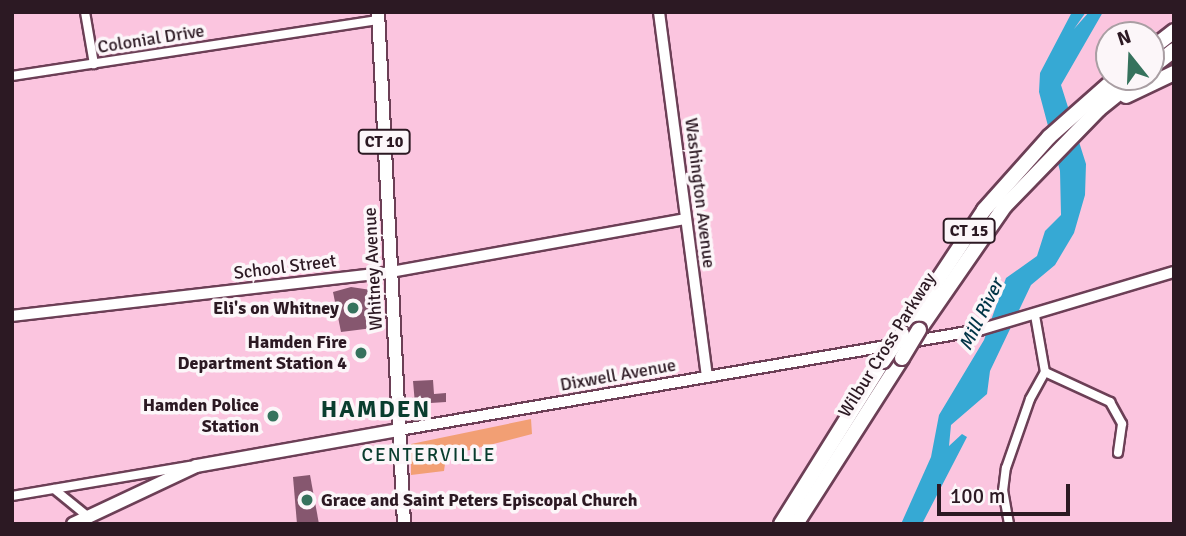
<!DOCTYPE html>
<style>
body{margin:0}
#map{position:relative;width:1186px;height:536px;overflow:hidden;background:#fbc5df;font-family:Signika,sans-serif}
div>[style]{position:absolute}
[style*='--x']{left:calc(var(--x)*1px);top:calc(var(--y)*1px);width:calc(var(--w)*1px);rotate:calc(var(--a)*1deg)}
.green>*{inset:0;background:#f29f74}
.water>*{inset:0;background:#36a9d4}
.building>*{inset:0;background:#86576f}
.roads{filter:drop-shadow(2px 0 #6c3f56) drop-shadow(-2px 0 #6c3f56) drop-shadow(0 2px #6c3f56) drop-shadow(0 -2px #6c3f56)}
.street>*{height:8px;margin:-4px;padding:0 4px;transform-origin:4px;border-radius:4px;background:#fff}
.secondary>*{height:10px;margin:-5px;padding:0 5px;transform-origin:5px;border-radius:5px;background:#fff}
.primary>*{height:12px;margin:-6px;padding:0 6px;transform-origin:6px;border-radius:6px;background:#fff}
.highway>*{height:14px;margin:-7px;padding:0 7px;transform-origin:7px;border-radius:7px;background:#fff}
.bridges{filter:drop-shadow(2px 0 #6c3f56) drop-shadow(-2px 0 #6c3f56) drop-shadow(0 2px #6c3f56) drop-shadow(0 -2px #6c3f56)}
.highway-bridge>*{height:14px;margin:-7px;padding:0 7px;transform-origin:7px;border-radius:7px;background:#fff}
.dots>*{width:19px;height:19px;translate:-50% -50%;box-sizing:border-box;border:4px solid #fcf6f9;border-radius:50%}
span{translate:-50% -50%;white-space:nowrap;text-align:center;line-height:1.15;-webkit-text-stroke:7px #fcf6f9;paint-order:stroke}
.shield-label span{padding:2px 5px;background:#fcf6f9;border:2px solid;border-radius:5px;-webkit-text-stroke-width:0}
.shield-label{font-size:16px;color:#2c1923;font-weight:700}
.street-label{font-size:18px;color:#2c1923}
.poi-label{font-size:18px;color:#2c1923;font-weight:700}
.right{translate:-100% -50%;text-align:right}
.left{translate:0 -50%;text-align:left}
.water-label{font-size:19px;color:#003446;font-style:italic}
.neighbourhood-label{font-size:19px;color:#093d2e;letter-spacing:2px}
.district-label{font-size:24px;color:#093d2e;font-weight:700;letter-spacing:2px}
.frame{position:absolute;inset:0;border:14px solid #2c1923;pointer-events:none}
.north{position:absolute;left:1095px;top:21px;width:70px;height:70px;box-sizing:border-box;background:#fcf6f9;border:2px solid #a99ea3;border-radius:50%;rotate:342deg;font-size:19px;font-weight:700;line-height:28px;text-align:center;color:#2c1923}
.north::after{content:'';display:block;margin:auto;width:24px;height:32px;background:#36725d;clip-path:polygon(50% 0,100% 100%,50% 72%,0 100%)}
.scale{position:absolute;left:937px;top:484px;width:133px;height:32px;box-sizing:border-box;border:4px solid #2c1923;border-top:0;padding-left:9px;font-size:21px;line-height:24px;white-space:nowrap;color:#2c1923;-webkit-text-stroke:5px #fcf6f9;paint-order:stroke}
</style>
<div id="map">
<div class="green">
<div style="clip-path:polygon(531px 419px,532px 434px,446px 456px,444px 471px,411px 475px,411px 444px)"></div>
</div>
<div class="water">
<div style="clip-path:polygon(1072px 12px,1086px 12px,1074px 29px,1089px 12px,1103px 12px,1061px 85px,1086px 164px,1085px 195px,1074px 233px,1055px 265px,1031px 285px,990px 371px,987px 394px,951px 425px,949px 446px,962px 434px,967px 437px,922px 524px,901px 524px,931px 457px,939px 415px,984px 340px,1006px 278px,1037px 256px,1045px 231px,1061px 215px,1060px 171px,1039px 92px,1040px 73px)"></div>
</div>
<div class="building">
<div style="clip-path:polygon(351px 287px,371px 290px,373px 328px,341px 332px,333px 292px)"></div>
<div style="clip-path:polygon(433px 380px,434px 394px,446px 393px,446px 402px,415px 404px,413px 381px)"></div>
<div style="clip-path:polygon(310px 475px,319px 524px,297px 524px,293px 477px)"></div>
</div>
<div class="roads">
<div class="street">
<div style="--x:85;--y:12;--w:53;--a:80.2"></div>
<div style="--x:12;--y:76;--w:370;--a:-8.7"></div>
<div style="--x:1045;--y:372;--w:72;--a:24.8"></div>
<div style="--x:1110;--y:402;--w:25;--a:61"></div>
<div style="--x:1122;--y:424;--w:29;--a:98"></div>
<div style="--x:54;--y:489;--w:41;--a:39.1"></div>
<div style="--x:12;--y:496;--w:181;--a:-9.6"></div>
<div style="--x:1009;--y:524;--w:34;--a:-100"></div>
<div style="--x:1003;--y:491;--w:23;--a:-83"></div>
<div style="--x:1006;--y:468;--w:73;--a:-70.8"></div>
<div style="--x:1030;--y:399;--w:31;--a:-61"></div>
<div style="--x:1045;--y:372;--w:58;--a:-100"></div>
</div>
<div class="secondary">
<div style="--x:659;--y:12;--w:368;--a:82.5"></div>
<div style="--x:12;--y:316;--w:382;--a:-6.6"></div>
<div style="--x:391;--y:272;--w:299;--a:-10.2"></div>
<div style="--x:399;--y:430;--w:589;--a:-9.78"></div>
<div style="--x:979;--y:330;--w:203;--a:-16.6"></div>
</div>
<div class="primary">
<div style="--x:378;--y:12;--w:513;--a:87.09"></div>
<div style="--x:73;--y:524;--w:136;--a:-25.2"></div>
<div style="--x:196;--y:466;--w:206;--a:-10.1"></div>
</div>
<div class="highway">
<div style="--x:1151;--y:49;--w:29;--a:-38"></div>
<div style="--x:1151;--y:68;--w:29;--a:-38"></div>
<div style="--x:1126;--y:96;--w:53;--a:-25.6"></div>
<div style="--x:919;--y:330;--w:151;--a:-55.3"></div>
<div style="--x:1005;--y:206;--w:135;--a:-45.9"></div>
<div style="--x:1099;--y:109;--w:51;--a:-38.7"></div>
<div style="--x:902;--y:334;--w:149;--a:-56.5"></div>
<div style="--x:984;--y:210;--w:98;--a:-48.3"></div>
<div style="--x:1049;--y:137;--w:91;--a:-41.4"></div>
<div style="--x:781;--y:524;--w:192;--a:-58"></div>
<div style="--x:796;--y:524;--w:197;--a:-57.4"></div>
</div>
</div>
<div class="bridges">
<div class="highway-bridge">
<div style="--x:902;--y:358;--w:33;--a:-59"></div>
<div style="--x:883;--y:361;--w:33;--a:-55"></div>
</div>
</div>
<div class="dots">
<div style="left:353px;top:308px;background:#36725d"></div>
<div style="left:361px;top:353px;background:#36725d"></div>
<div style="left:273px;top:416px;background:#36725d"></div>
<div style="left:307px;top:500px;background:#36725d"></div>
</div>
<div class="shield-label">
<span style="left:384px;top:142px">CT 10</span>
<span style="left:969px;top:231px">CT 15</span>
</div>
<div class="street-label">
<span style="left:151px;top:39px;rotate:-9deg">Colonial Drive</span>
<span style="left:700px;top:193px;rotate:83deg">Washington Avenue</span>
<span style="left:285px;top:267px;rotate:-7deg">School Street</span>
<span style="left:373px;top:269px;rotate:-93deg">Whitney Avenue</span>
<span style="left:887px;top:345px;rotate:-58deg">Wilbur Cross Parkway</span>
<span style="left:618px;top:375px;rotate:-10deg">Dixwell Avenue</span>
</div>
<div class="poi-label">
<span class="right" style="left:339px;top:308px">Eli's on Whitney</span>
<span class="right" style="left:347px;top:353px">Hamden Fire<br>Department Station 4</span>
<span class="right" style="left:259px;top:416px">Hamden Police<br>Station</span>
<span class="left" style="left:321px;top:500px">Grace and Saint Peters Episcopal Church</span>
</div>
<div class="water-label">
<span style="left:982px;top:315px;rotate:-64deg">Mill River</span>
</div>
<div class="neighbourhood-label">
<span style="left:429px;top:456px">CENTERVILLE</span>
</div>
<div class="district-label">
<span style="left:376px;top:410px">HAMDEN</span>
</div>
<div class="frame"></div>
<div class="north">N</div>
<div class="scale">100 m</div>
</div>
